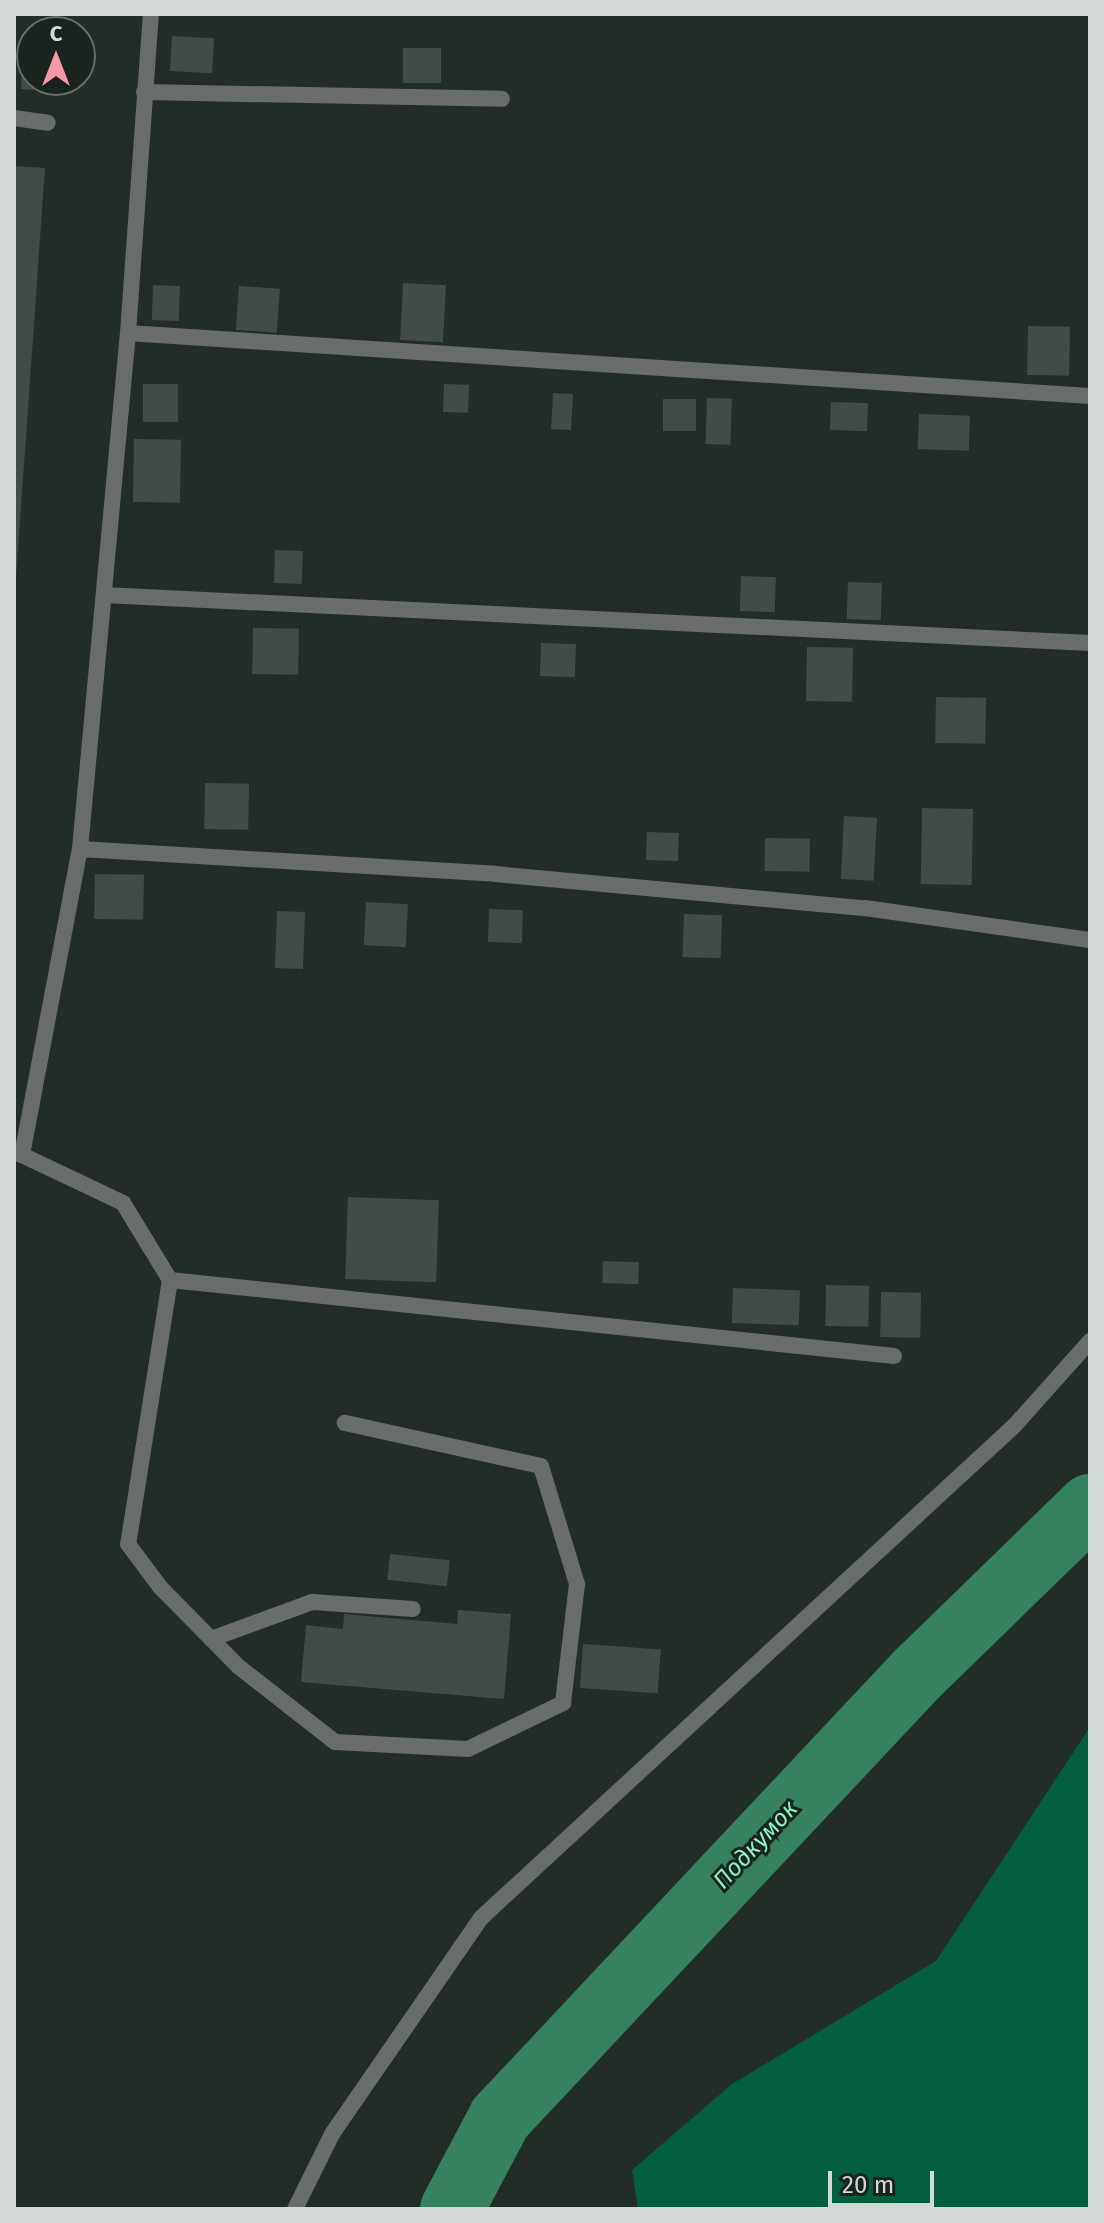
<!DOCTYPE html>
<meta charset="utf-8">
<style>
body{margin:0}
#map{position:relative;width:1104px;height:2223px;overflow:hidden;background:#232d27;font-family:"Fira Sans",sans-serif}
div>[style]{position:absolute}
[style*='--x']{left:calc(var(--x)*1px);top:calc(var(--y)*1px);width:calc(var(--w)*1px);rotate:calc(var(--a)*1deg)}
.forest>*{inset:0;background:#035e3d}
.river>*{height:64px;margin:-32px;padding:0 32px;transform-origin:32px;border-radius:32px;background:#36815f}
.building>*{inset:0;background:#424c47;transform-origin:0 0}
.service>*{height:16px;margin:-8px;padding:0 8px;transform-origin:8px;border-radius:8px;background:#686d6a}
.minor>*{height:16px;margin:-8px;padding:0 8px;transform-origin:8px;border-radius:8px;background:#686d6a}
span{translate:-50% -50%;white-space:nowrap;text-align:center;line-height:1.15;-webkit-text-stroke:6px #1a231e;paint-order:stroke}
.water-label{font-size:24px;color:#8af3bf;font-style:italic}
.frame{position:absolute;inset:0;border:16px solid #d3d9d6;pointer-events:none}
.north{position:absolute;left:16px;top:16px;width:80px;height:80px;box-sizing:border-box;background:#1a231e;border:2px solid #646c68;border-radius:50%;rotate:0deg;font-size:22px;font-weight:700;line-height:32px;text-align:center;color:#d3d9d6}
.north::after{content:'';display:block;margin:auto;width:28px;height:36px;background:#f49aa6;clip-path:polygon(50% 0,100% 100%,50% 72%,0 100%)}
.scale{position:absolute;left:828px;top:2171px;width:106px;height:36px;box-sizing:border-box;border:4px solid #d3d9d6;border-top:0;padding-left:10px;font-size:24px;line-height:28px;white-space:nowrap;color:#d3d9d6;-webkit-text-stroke:6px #1a231e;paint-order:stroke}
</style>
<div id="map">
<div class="forest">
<div style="clip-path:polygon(1090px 1727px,1090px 2209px,638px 2209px,632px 2170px,732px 2084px,936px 1961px)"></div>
</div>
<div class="river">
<div style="--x:452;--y:2209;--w:103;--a:-62.2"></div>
<div style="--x:500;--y:2118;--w:609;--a:-46.8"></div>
<div style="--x:917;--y:1674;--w:241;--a:-44.2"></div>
</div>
<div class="building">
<div style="clip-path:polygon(24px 34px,32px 34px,32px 80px,53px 80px,53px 91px,21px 89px)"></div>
<div style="left:172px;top:36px;width:42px;height:35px;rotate:3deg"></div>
<div style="left:403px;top:48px;width:38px;height:35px"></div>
<div style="clip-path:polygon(14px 166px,45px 168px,16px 578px,14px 578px)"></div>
<div style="left:403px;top:283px;width:43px;height:57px;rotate:3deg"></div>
<div style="left:153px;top:285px;width:27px;height:35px;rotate:2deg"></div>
<div style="left:239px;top:286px;width:41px;height:44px;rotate:4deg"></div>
<div style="left:1028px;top:326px;width:42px;height:49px;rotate:1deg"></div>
<div style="left:143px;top:384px;width:35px;height:38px"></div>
<div style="left:444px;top:384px;width:25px;height:28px;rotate:2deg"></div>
<div style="left:553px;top:393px;width:20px;height:36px;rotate:3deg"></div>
<div style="left:707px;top:398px;width:25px;height:46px;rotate:2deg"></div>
<div style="left:663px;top:399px;width:33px;height:32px"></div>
<div style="left:831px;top:402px;width:37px;height:28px;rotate:2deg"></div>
<div style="left:919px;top:414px;width:51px;height:35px;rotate:2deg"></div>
<div style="left:134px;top:439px;width:47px;height:63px;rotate:1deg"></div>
<div style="left:275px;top:550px;width:28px;height:33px;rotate:2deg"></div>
<div style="left:741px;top:576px;width:35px;height:35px;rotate:2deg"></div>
<div style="left:848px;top:582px;width:34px;height:37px;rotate:2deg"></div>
<div style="left:253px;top:628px;width:46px;height:46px;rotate:1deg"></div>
<div style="left:541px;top:643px;width:35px;height:33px;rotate:2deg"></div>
<div style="left:807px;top:647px;width:46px;height:54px;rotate:1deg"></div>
<div style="left:936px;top:697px;width:50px;height:46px;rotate:1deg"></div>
<div style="left:205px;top:783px;width:44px;height:46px;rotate:1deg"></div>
<div style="left:922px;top:808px;width:51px;height:76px;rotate:1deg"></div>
<div style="left:844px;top:816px;width:33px;height:63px;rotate:3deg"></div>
<div style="left:647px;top:832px;width:32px;height:28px;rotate:2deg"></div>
<div style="left:765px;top:838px;width:45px;height:33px;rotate:1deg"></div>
<div style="left:95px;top:874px;width:49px;height:45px;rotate:1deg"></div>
<div style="left:366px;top:902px;width:42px;height:43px;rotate:3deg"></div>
<div style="left:489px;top:909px;width:34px;height:33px;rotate:2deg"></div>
<div style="left:277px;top:911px;width:28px;height:57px;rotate:2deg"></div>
<div style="left:684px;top:914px;width:38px;height:43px;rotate:2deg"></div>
<div style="left:348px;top:1197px;width:91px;height:82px;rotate:2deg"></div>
<div style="left:603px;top:1261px;width:36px;height:22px;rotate:2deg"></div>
<div style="left:826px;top:1285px;width:43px;height:41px;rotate:1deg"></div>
<div style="left:733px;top:1288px;width:67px;height:35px;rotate:2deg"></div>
<div style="left:881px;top:1292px;width:40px;height:45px;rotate:1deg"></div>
<div style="left:390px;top:1554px;width:60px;height:26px;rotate:6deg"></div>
<div style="clip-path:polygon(458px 1610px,511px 1614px,504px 1699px,301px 1682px,306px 1625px,343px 1629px,344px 1614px,457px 1624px)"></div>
<div style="left:583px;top:1644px;width:78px;height:44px;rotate:4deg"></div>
</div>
<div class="service">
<div style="--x:14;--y:118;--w:34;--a:8"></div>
<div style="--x:170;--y:1280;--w:267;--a:99"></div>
<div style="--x:128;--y:1544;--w:54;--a:53.3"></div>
<div style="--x:160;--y:1587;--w:112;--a:45.4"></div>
<div style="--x:239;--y:1667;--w:122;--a:38"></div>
<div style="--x:335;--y:1742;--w:133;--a:3"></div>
<div style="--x:468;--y:1749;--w:106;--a:-25.8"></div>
<div style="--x:563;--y:1703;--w:120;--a:-83.3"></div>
<div style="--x:577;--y:1584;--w:123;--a:-107"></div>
<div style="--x:541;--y:1466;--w:201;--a:-167.6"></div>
<div style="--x:211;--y:1639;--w:108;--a:-20.1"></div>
<div style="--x:312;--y:1602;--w:101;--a:4"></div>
<div style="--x:295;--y:2209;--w:84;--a:-63.7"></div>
<div style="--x:332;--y:2134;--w:262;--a:-55.4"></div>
<div style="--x:481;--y:1918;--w:727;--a:-42.71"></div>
<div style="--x:1015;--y:1425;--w:113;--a:-48.2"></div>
</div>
<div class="minor">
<div style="--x:144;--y:92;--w:358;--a:1.1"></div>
<div style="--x:128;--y:333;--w:964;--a:3.75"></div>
<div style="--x:104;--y:595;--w:987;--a:2.79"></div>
<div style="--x:80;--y:849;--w:416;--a:3.4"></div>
<div style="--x:495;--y:874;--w:372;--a:5.3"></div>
<div style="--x:865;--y:908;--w:227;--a:8.1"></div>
<div style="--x:14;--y:1153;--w:8;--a:14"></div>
<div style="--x:22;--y:1155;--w:311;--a:-79.3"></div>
<div style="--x:80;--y:849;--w:518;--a:-84.69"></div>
<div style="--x:128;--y:333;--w:320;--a:-85.9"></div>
<div style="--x:22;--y:1155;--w:112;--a:25.4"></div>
<div style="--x:123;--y:1203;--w:90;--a:58.6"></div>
<div style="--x:170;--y:1280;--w:728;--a:5.99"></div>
</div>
<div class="water-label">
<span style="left:756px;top:1845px;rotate:-47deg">Подкумок</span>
</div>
<div class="frame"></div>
<div class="north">С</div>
<div class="scale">20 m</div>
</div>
